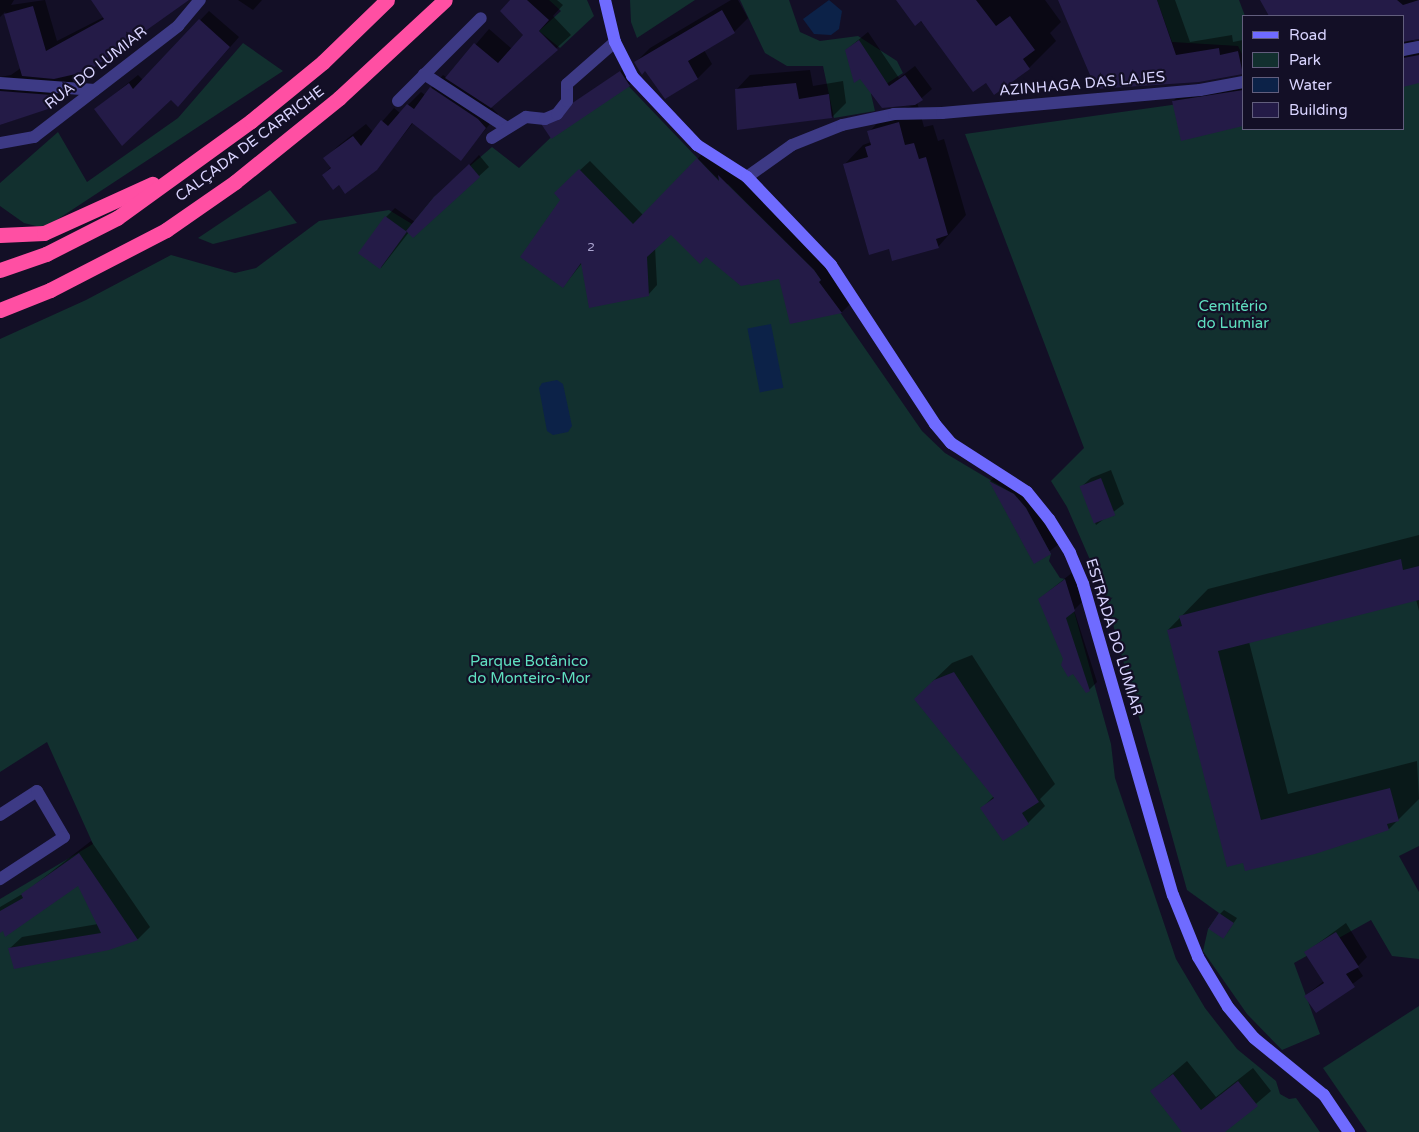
<!DOCTYPE html>
<meta charset="utf-8">
<style>
body{margin:0}
#map{position:relative;width:1419px;height:1132px;overflow:hidden;background:#130f26;font-family:"Varela Round",sans-serif}
div>[style]{position:absolute}
[style*='--x']{left:calc(var(--x)*1px);top:calc(var(--y)*1px);width:calc(var(--w)*1px);rotate:calc(var(--a)*1deg)}
.green>*{inset:0;background:#12302f}
.water>*{inset:0;background:#0c2248;transform-origin:0 0}
.shadow>*{inset:0;background:#0007}
.building>*{inset:0;background:#241b47;transform-origin:0 0}
.street>*{height:12px;margin:-6px;padding:0 6px;transform-origin:6px;border-radius:6px;background:#3d3a85}
.secondary>*{height:12px;margin:-6px;padding:0 6px;transform-origin:6px;border-radius:6px;background:#6f6bff}
.highway>*{height:15px;margin:-7.5px;padding:0 7.5px;transform-origin:7.5px;border-radius:7.5px;background:#ff4fa3}
span{translate:-50% -50%;white-space:nowrap;text-align:center;line-height:1.15;-webkit-text-stroke:4.5px #130f26;paint-order:stroke}
.number-label{font-size:12px;color:#aca6d1}
.number-label span{-webkit-text-stroke-width:0}
.street-label{font-size:15px;color:#d9d4ff}
.park-label{font-size:15px;color:#5fe0c0}
.legend{position:absolute;left:1242px;top:15px;width:162px;height:115px;box-sizing:border-box;background:#130f26;border:1px solid #625e7d;margin:0;padding:6px 9px;list-style:none;font-size:15px;color:#d9d4ff}
.legend li{display:flex;align-items:center;gap:10px;height:25px}
.legend b{width:25px;border:1px solid #625e7d}
</style>
<div id="map">
<div class="green">
<div style="clip-path:polygon(549px 0,587px 0,594px 16px,560px 48px,539px 31px,561px 11px)"></div>
<div style="clip-path:polygon(630px 0,695px 0,637px 38px,631px 22px)"></div>
<div style="clip-path:polygon(740px 0,789px 0,800px 32px,820px 41px,858px 36px,897px 61px,903px 73px,871px 94px,875px 111px,834px 118px,823px 66px,787px 66px,765px 53px)"></div>
<div style="clip-path:polygon(1157px 0,1239px 0,1245px 16px,1243px 16px,1243px 56px,1238px 46px,1172px 42px)"></div>
<div style="clip-path:polygon(243px 43px,283px 71px,52px 223px,40px 227px,24px 223px,0 206px,0 183px,58px 132px,87px 182px,178px 118px)"></div>
<div style="clip-path:polygon(1419px 66px,1419px 846px,1399px 856px,1419px 892px,1419px 959px,1392px 956px,1371px 920px,1294px 963px,1320px 1034px,1282px 1050px,1247px 1014px,1203px 951px,1208px 929px,1219px 913px,1187px 890px,1104px 592px,1067px 507px,1051px 481px,1084px 448px,965px 134px,1243px 95px,1243px 129px,1403px 129px,1403px 70px)"></div>
<div style="clip-path:polygon(617px 74px,706px 167px,725px 186px,728px 184px,814px 270px,821px 280px,819px 282px,922px 431px,945px 453px,1014px 494px,1026px 508px,1051px 554px,1049px 561px,1060px 578px,1065px 579px,1111px 744px,1115px 778px,1176px 959px,1205px 1008px,1237px 1049px,1276px 1081px,1280px 1094px,1289px 1099px,1296px 1098px,1320px 1132px,0 1132px,0 899px,93px 844px,47px 742px,0 772px,0 339px,86px 300px,171px 255px,235px 273px,256px 268px,319px 221px,389px 210px,412px 224px,434px 197px,492px 147px,519px 168px)"></div>
<div style="clip-path:polygon(270px 190px,297px 223px,213px 244px,198px 238px)"></div>
<div style="clip-path:polygon(1419px 1006px,1419px 1132px,1367px 1132px,1323px 1068px)"></div>
</div>
<div class="water">
<div style="clip-path:polygon(829px 0,842px 11px,839px 29px,831px 35px,814px 34px,803px 19px)"></div>
<div style="left:771px;top:324px;width:65px;height:24px;rotate:79deg"></div>
<div style="clip-path:polygon(557px 380px,563px 384px,572px 426px,568px 432px,553px 435px,547px 431px,539px 388px,542px 383px)"></div>
</div>
<div class="shadow">
<div style="clip-path:polygon(0 0,14px 0,11px 5px,45px 0,57px 41px,104px 17px,100px 0,186px 0,75px 73px,77px 83px,54px 106px,0 125px,0 77px,11px 75px,21px 68px,5px 12px,0 17px)"></div>
<div style="clip-path:polygon(238px 0,262px 0,253px 10px)"></div>
<div style="clip-path:polygon(512px 0,557px 0,563px 5px,553px 16px,571px 35px,491px 107px,498px 114px,461px 159px,413px 123px,376px 169px,339px 183px,323px 175px,331px 167px,325px 159px,338px 146px,366px 124px,373px 132px,394px 108px,400px 113px,421px 92px,425px 95px,443px 75px,447px 78px,489px 29px,512px 49px,525px 35px)"></div>
<div style="clip-path:polygon(731px 0,738px 0,748px 18px,734px 32px,704px 50px,712px 64px,698px 78px,665px 97px,646px 69px,636px 62px,650px 48px)"></div>
<div style="clip-path:polygon(897px 0,1045px 0,1061px 22px,1050px 33px,1056px 41px,1029px 68px,986px 81px)"></div>
<div style="clip-path:polygon(1059px 0,1175px 0,1190px 42px,1232px 35px,1233px 42px,1243px 40px,1243px 72px,1199px 81px)"></div>
<div style="clip-path:polygon(1262px 0,1419px 0,1419px 39px,1412px 40px,1419px 43px,1419px 82px,1403px 86px,1403px 16px,1270px 16px)"></div>
<div style="clip-path:polygon(209px 11px,239px 37px,187px 96px,96px 109px,138px 75px,143px 80px)"></div>
<div style="clip-path:polygon(868px 32px,899px 78px,915px 66px,932px 89px,917px 102px,924px 127px,933px 125px,938px 141px,944px 139px,966px 215px,938px 247px,845px 164px,863px 145px,871px 142px,869px 132px,887px 113px,912px 106px,883px 107px,846px 50px)"></div>
<div style="clip-path:polygon(630px 62px,638px 75px,629px 85px,562px 127px)"></div>
<div style="clip-path:polygon(810px 70px,813px 86px,843px 81px,846px 103px,832px 117px,736px 90px,750px 75px)"></div>
<div style="clip-path:polygon(1243px 84px,1243px 125px,1173px 101px,1188px 87px)"></div>
<div style="clip-path:polygon(707px 149px,729px 167px,830px 270px,828px 272px,851px 303px,842px 312px,791px 322px,780px 277px,706px 255px,671px 233px,655px 247px,657px 285px,648px 295px,582px 263px,563px 287px,562px 200px,565px 184px,590px 161px,643px 215px)"></div>
<div style="clip-path:polygon(479px 155px,489px 167px,413px 236px,409px 232px,381px 268px,386px 217px,395px 208px,415px 222px)"></div>
<div style="clip-path:polygon(1111px 470px,1124px 504px,1096px 525px,1081px 487px,1091px 478px)"></div>
<div style="clip-path:polygon(999px 473px,1023px 485px,1059px 544px,1034px 563px,990px 481px)"></div>
<div style="clip-path:polygon(1419px 535px,1419px 611px,1416px 599px,1249px 642px,1288px 794px,1417px 761px,1419px 799px,1389px 829px,1246px 870px,1168px 630px,1208px 589px)"></div>
<div style="clip-path:polygon(1073px 572px,1082px 602px,1074px 610px,1097px 682px,1089px 690px,1064px 659px,1039px 599px)"></div>
<div style="clip-path:polygon(972px 655px,1055px 784px,1040px 799px,1045px 806px,1028px 823px,982px 808px,994px 796px,932px 682px,952px 663px)"></div>
<div style="clip-path:polygon(91px 841px,150px 927px,138px 939px,108px 949px,9px 949px,22px 937px,98px 924px,78px 884px,0 931px,0 907px,24px 893px)"></div>
<div style="clip-path:polygon(1224px 910px,1237px 918px,1227px 933px,1220px 914px)"></div>
<div style="clip-path:polygon(1346px 923px,1367px 957px,1357px 967px,1363px 976px,1316px 1012px,1305px 996px,1324px 981px,1306px 952px)"></div>
<div style="clip-path:polygon(1187px 1061px,1216px 1097px,1253px 1068px,1271px 1091px,1223px 1132px,1184px 1132px,1152px 1091px)"></div>
</div>
<div class="building">
<div style="clip-path:polygon(91px 0,189px 0,89px 71px,54px 79px,22px 76px,4px 14px,33px 6px,46px 51px,104px 19px)"></div>
<div style="clip-path:polygon(510px 0,527px 0,549px 20px,539px 31px,558px 50px,491px 108px,445px 78px,474px 43px,498px 63px,523px 35px,500px 11px)"></div>
<div style="clip-path:polygon(896px 0,976px 0,996px 26px,1010px 16px,1035px 50px,1023px 59px,1030px 69px,994px 95px,986px 83px,973px 92px,921px 21px,915px 26px)"></div>
<div style="clip-path:polygon(1058px 0,1157px 0,1176px 55px,1219px 48px,1220px 55px,1238px 51px,1243px 74px,1199px 82px,1096px 89px)"></div>
<div style="clip-path:polygon(1260px 0,1397px 0,1403px 5px,1419px 0,1419px 39px,1403px 42px,1403px 16px,1269px 16px)"></div>
<div style="clip-path:polygon(722px 10px,735px 33px,688px 61px,698px 79px,665px 99px,645px 71px,642px 75px,634px 62px)"></div>
<div style="clip-path:polygon(199px 19px,230px 47px,178px 107px,171px 100px,122px 146px,94px 109px,129px 83px,133px 89px)"></div>
<div style="clip-path:polygon(859px 40px,889px 86px,905px 75px,923px 100px,915px 105px,882px 108px,860px 79px,854px 83px,845px 50px)"></div>
<div style="clip-path:polygon(1419px 55px,1419px 83px,1403px 87px,1403px 58px)"></div>
<div style="left:620px;top:71px;width:18px;height:95px;rotate:56deg"></div>
<div style="clip-path:polygon(796px 83px,799px 99px,829px 94px,832px 118px,737px 130px,735px 89px)"></div>
<div style="clip-path:polygon(430px 87px,478px 119px,486px 128px,461px 161px,412px 123px,377px 170px,345px 194px,339px 185px,333px 190px,322px 175px,331px 168px,323px 158px,353px 136px,361px 146px,381px 120px,388px 126px,407px 104px,414px 109px)"></div>
<div style="clip-path:polygon(1243px 90px,1243px 126px,1181px 141px,1172px 101px)"></div>
<div style="clip-path:polygon(0 91px,52px 95px,54px 107px,0 125px)"></div>
<div style="clip-path:polygon(899px 122px,905px 145px,914px 143px,919px 159px,926px 157px,948px 235px,936px 239px,939px 248px,892px 261px,889px 249px,869px 255px,843px 164px,868px 157px,865px 147px,871px 145px,867px 131px)"></div>
<div style="clip-path:polygon(697px 158px,719px 181px,718px 175px,814px 270px,821px 280px,819px 282px,842px 313px,790px 324px,779px 279px,741px 286px,706px 257px,700px 264px,671px 235px,647px 257px,649px 296px,589px 308px,581px 263px,563px 288px,520px 257px,560px 200px,554px 193px,579px 169px,633px 224px)"></div>
<div style="clip-path:polygon(469px 164px,480px 177px,413px 238px,406px 231px,434px 197px)"></div>
<div style="left:385px;top:216px;width:27px;height:46px;rotate:36deg"></div>
<div style="left:1101px;top:478px;width:40px;height:23px;rotate:69deg"></div>
<div style="clip-path:polygon(989px 481px,1014px 494px,1026px 508px,1051px 554px,1034px 564px)"></div>
<div style="clip-path:polygon(1401px 559px,1403px 570px,1419px 566px,1419px 600px,1218px 651px,1261px 820px,1390px 788px,1399px 821px,1387px 824px,1389px 830px,1315px 854px,1245px 871px,1243px 863px,1227px 867px,1167px 630px,1182px 626px,1179px 616px)"></div>
<div style="clip-path:polygon(1065px 579px,1075px 611px,1066px 618px,1090px 691px,1086px 693px,1073px 674px,1068px 677px,1061px 665px,1063px 659px,1038px 599px)"></div>
<div style="clip-path:polygon(954px 672px,1039px 802px,1022px 813px,1029px 824px,1003px 841px,980px 808px,994px 798px,914px 699px,934px 680px)"></div>
<div style="clip-path:polygon(79px 853px,138px 940px,109px 950px,14px 969px,8px 948px,101px 933px,78px 886px,5px 937px,3px 931px,0 933px,0 911px,23px 898px,21px 894px)"></div>
<div style="left:1219px;top:913px;width:18px;height:19px;rotate:34deg"></div>
<div style="clip-path:polygon(1336px 932px,1359px 967px,1346px 974px,1355px 987px,1316px 1013px,1304px 996px,1324px 983px,1304px 952px)"></div>
<div style="clip-path:polygon(1173px 1074px,1201px 1110px,1238px 1081px,1258px 1106px,1225px 1132px,1182px 1132px,1150px 1091px)"></div>
</div>
<div class="street">
<div style="--x:1403;--y:50;--w:16;--a:-11"></div>
<div style="--x:424;--y:74;--w:99;--a:33"></div>
<div style="--x:0;--y:83;--w:95;--a:4.2"></div>
<div style="--x:398;--y:101;--w:117;--a:-45"></div>
<div style="--x:492;--y:138;--w:40;--a:-32"></div>
<div style="--x:526;--y:117;--w:19;--a:6"></div>
<div style="--x:545;--y:119;--w:13;--a:-23"></div>
<div style="--x:557;--y:114;--w:16;--a:-52"></div>
<div style="--x:567;--y:101;--w:17;--a:-90"></div>
<div style="--x:567;--y:84;--w:64;--a:-41.2"></div>
<div style="--x:0;--y:143;--w:35;--a:-10"></div>
<div style="--x:34;--y:137;--w:182;--a:-37.6"></div>
<div style="--x:178;--y:26;--w:34;--a:-50"></div>
<div style="--x:747;--y:177;--w:55;--a:-35.4"></div>
<div style="--x:792;--y:145;--w:54;--a:-21.8"></div>
<div style="--x:842;--y:125;--w:53;--a:-11.9"></div>
<div style="--x:894;--y:114;--w:48;--a:-1.2"></div>
<div style="--x:942;--y:113;--w:259;--a:-5.1"></div>
<div style="--x:1200;--y:90;--w:44;--a:-10.5"></div>
<div style="--x:0;--y:815;--w:44;--a:-33"></div>
<div style="--x:37;--y:791;--w:53;--a:59.6"></div>
<div style="--x:64;--y:837;--w:77;--a:146.7"></div>
</div>
<div class="secondary">
<div style="--x:605;--y:0;--w:43;--a:76.6"></div>
<div style="--x:615;--y:42;--w:38;--a:63"></div>
<div style="--x:632;--y:76;--w:95;--a:46.7"></div>
<div style="--x:697;--y:145;--w:59;--a:32.6"></div>
<div style="--x:747;--y:177;--w:122;--a:46.3"></div>
<div style="--x:831;--y:265;--w:190;--a:56.8"></div>
<div style="--x:935;--y:424;--w:25;--a:50"></div>
<div style="--x:951;--y:443;--w:90;--a:32.8"></div>
<div style="--x:1027;--y:492;--w:35;--a:51"></div>
<div style="--x:1049;--y:519;--w:40;--a:58"></div>
<div style="--x:1070;--y:553;--w:34;--a:67"></div>
<div style="--x:1083;--y:584;--w:324;--a:73.9"></div>
<div style="--x:1173;--y:895;--w:67;--a:68"></div>
<div style="--x:1198;--y:957;--w:58;--a:59"></div>
<div style="--x:1228;--y:1007;--w:40;--a:50"></div>
<div style="--x:1254;--y:1038;--w:90;--a:39.2"></div>
<div style="--x:1324;--y:1095;--w:45;--a:56"></div>
</div>
<div class="highway">
<div style="--x:0;--y:235;--w:44;--a:-2.6"></div>
<div style="--x:44;--y:233;--w:119;--a:-24.4"></div>
<div style="--x:0;--y:270;--w:49;--a:-19.2"></div>
<div style="--x:46;--y:254;--w:80;--a:-26.9"></div>
<div style="--x:117;--y:218;--w:165;--a:-35.9"></div>
<div style="--x:251;--y:121;--w:93;--a:-39.3"></div>
<div style="--x:323;--y:62;--w:89;--a:-44.1"></div>
<div style="--x:0;--y:310;--w:54;--a:-21.8"></div>
<div style="--x:50;--y:290;--w:131;--a:-27.3"></div>
<div style="--x:166;--y:230;--w:84;--a:-34.8"></div>
<div style="--x:235;--y:182;--w:134;--a:-38.9"></div>
<div style="--x:339;--y:98;--w:144;--a:-42.8"></div>
</div>
<div class="number-label">
<span style="left:591px;top:248px">2</span>
</div>
<div class="street-label">
<span style="left:96px;top:68px;rotate:-38deg">RUA DO LUMIAR</span>
<span style="left:1082px;top:84px;rotate:-5deg">AZINHAGA DAS LAJES</span>
<span style="left:250px;top:144px;rotate:-37deg">CALÇADA DE CARRICHE</span>
<span style="left:1114px;top:637px;rotate:73deg">ESTRADA DO LUMIAR</span>
</div>
<div class="park-label">
<span style="left:1233px;top:315px">Cemitério<br>do Lumiar</span>
<span style="left:529px;top:670px">Parque Botânico<br>do Monteiro-Mor</span>
</div>
<ul class="legend">
<li><b style="height:6px;background:#6f6bff"></b>Road</li>
<li><b style="height:14px;background:#12302f"></b>Park</li>
<li><b style="height:14px;background:#0c2248"></b>Water</li>
<li><b style="height:14px;background:#241b47"></b>Building</li>
</ul>
</div>
